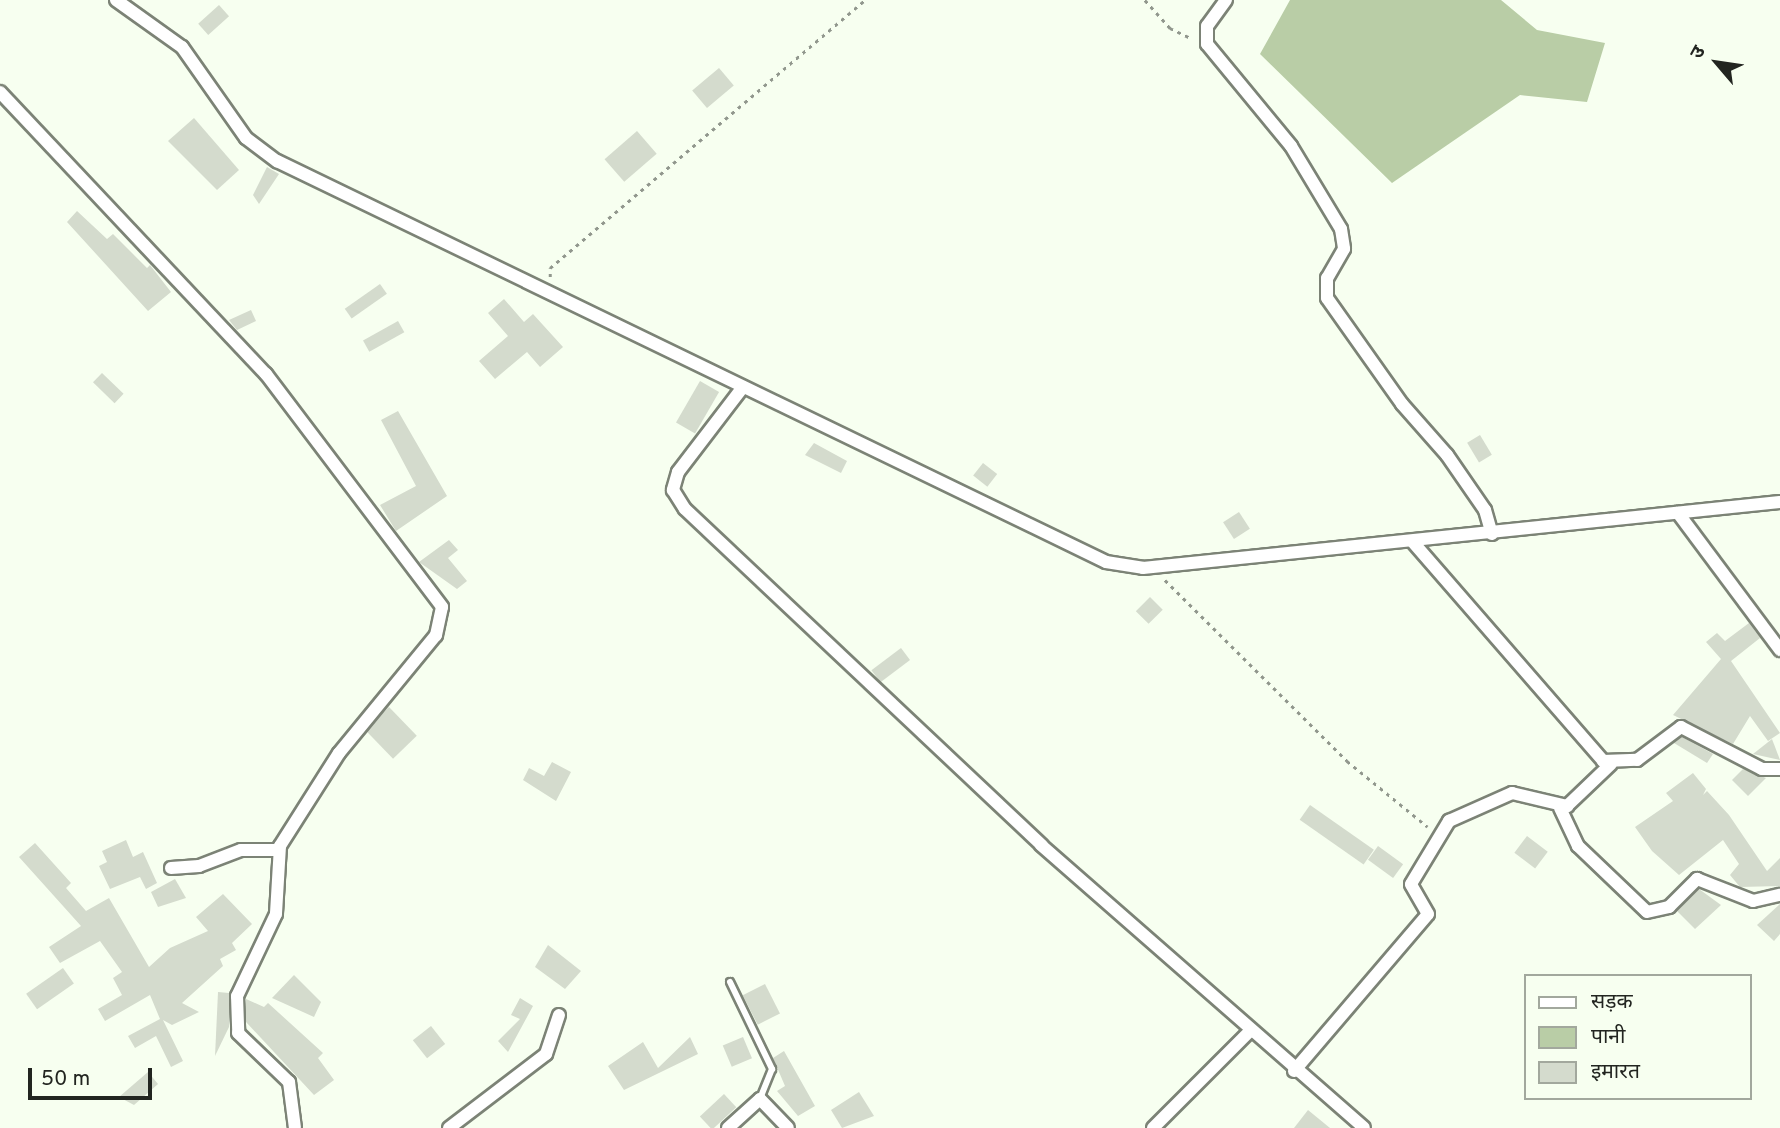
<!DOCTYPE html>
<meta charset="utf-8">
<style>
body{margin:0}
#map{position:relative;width:1780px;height:1128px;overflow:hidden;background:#f7fff0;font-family:Overpass,"Noto Sans Devanagari",sans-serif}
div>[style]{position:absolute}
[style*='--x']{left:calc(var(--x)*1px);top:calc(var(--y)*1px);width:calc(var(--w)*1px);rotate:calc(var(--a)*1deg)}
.water>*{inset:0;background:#b9cda6}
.building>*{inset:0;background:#d4dbcd;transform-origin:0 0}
.path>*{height:2.5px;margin-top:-1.25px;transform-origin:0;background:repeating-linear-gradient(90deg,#91978d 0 3.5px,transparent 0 8.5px)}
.roads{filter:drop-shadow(2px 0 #7c8376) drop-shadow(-2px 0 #7c8376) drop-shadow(0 2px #7c8376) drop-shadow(0 -2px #7c8376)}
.service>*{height:6px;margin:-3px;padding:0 3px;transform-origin:3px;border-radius:3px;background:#fff}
.minor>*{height:12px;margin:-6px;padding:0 6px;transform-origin:6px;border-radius:6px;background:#fff}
span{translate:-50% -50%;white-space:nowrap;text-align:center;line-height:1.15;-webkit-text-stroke:5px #f7fff0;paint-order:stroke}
.legend{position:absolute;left:1524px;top:974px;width:228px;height:126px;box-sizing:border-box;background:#f7fff0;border:2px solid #a2a89d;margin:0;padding:9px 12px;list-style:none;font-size:21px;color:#222520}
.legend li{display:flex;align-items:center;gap:14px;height:35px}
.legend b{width:35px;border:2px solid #a2a89d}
.north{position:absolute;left:1682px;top:28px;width:70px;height:70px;-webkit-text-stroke:5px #f7fff0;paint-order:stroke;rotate:299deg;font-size:19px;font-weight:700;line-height:28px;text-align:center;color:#222520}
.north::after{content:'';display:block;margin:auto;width:24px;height:32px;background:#222520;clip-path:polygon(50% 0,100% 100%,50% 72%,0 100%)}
.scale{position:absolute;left:28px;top:1068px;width:124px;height:32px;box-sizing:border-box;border:4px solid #222520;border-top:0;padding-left:9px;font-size:21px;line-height:24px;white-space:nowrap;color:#222520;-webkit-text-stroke:5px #f7fff0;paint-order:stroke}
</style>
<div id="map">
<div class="water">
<div style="clip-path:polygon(1290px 0,1501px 0,1537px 30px,1605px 43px,1587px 102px,1520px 95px,1392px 183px,1260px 54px)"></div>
</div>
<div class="building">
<div style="left:219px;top:5px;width:15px;height:28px;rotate:48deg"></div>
<div style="left:719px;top:68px;width:23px;height:35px;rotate:50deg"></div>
<div style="clip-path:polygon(194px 118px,239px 170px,217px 190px,168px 141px)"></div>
<div style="left:637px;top:131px;width:30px;height:43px;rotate:49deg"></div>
<div style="clip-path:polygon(267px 167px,279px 174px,259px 204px,253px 195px)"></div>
<div style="clip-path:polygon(77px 211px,107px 239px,113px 234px,147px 268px,150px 265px,171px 292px,148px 311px,67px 222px)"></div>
<div style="left:380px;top:284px;width:12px;height:43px;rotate:55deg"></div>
<div style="clip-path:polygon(504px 299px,524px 322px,533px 314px,563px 347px,540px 367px,527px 352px,495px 379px,479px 361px,508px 336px,488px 313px)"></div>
<div style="clip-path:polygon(251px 310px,256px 321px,237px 330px,229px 320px)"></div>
<div style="left:398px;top:321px;width:13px;height:40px;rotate:61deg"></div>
<div style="left:102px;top:373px;width:30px;height:13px;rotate:44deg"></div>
<div style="left:700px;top:381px;width:22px;height:48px;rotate:30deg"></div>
<div style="clip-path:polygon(398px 411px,447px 496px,396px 531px,380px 505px,416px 486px,381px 420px)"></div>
<div style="left:1480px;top:435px;width:23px;height:15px;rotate:59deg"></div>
<div style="clip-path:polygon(814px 443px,847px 461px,841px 473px,805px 455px)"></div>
<div style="left:983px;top:463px;width:18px;height:16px;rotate:38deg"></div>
<div style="left:1239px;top:512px;width:20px;height:19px;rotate:57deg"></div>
<div style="clip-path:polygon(449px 540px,458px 550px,448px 558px,467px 581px,457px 589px,419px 562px)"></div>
<div style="left:1150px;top:597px;width:18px;height:20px;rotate:45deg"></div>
<div style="clip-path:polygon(1749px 623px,1760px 638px,1731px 661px,1780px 733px,1768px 741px,1750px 716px,1733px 744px,1673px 715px,1721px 659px,1706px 642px,1717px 633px,1725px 641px)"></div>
<div style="left:901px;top:648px;width:15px;height:37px;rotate:53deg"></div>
<div style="left:389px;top:707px;width:40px;height:33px;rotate:46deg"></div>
<div style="clip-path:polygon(1682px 737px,1713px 754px,1707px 763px,1674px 743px)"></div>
<div style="clip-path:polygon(1772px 739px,1780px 760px,1753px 754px)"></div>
<div style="clip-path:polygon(552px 762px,571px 772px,556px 801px,523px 780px,529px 768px,544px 776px)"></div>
<div style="clip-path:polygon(1743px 769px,1766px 778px,1748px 796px,1732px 780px)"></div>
<div style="clip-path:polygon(1693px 773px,1706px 789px,1703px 795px,1707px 791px,1729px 815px,1767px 871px,1780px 858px,1780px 886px,1740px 887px,1730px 875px,1739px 864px,1723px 840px,1679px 875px,1652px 851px,1635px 827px,1673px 801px,1666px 793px)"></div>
<div style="left:1310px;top:805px;width:78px;height:18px;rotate:35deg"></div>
<div style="left:1527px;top:836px;width:26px;height:21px;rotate:37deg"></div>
<div style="clip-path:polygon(126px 840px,133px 857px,143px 852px,157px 883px,146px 889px,140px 877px,110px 889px,99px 866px,107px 862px,102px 851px)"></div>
<div style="clip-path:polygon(35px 843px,71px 883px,66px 888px,86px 911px,109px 898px,149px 967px,170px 948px,208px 931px,196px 917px,223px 894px,252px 924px,232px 943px,236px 950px,220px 959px,223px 966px,182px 1003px,199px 1012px,172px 1025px,163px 1020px,183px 1061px,171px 1067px,156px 1036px,135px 1048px,128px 1036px,160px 1019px,150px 995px,105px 1021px,98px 1009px,122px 995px,113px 978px,122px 972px,100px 941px,60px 963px,49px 947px,81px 926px,19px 857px)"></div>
<div style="left:1378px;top:846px;width:31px;height:17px;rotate:36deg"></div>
<div style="clip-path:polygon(175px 879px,186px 898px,158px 907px,151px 892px)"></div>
<div style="clip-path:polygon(1699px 889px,1721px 905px,1695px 929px,1677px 911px)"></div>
<div style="clip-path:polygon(1780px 904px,1780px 934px,1774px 941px,1757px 925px)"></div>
<div style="clip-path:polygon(548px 945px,581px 971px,565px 989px,535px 967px)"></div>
<div style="left:63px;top:968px;width:19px;height:45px;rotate:55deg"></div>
<div style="clip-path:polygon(294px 975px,321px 1002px,314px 1017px,272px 998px)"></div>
<div style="left:765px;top:984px;width:33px;height:25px;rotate:63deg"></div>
<div style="clip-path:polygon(218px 992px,229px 993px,229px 1027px,215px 1056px)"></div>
<div style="clip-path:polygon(520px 998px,533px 1006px,508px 1052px,498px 1041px,520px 1019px,511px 1015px)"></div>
<div style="clip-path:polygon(246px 999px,264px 1007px,268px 1003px,323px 1053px,318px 1058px,334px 1080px,314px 1095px,246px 1022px)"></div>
<div style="left:431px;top:1026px;width:23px;height:23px;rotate:52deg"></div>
<div style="clip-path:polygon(690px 1037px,698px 1054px,624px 1090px,608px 1066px,643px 1042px,658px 1068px)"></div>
<div style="left:743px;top:1037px;width:23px;height:22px;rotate:67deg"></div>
<div style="clip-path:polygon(784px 1051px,815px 1106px,798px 1116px,777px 1091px,785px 1086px,773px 1058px)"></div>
<div style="clip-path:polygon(148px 1072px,158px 1084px,134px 1105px,119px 1097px)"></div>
<div style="clip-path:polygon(859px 1092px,874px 1116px,842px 1128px,831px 1110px)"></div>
<div style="left:724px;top:1094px;width:18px;height:33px;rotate:47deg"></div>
<div style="clip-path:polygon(1308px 1110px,1330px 1128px,1294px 1128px)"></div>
</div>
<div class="path">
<div style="--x:1145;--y:0;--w:38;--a:48"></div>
<div style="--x:1170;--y:28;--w:25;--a:26"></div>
<div style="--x:550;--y:277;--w:9;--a:-90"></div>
<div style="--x:550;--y:268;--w:414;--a:-40.4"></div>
<div style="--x:1165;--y:580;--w:257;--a:44.8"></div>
<div style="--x:1347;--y:761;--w:104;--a:39.2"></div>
</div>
<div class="roads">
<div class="service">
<div style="--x:730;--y:982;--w:97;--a:64.2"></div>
<div style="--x:772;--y:1069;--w:32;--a:112"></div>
</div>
<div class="minor">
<div style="--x:116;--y:0;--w:81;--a:35.5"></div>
<div style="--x:182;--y:47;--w:111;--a:54.9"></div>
<div style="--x:246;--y:138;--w:39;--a:37"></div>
<div style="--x:277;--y:161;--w:921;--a:25.81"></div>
<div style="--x:1106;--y:562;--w:37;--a:9"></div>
<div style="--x:1143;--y:568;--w:640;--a:-5.92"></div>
<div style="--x:1226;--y:0;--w:32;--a:126"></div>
<div style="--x:1207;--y:26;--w:18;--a:90"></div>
<div style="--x:1207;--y:44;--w:132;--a:50.5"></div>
<div style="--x:1291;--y:146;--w:97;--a:58.9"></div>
<div style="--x:1341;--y:229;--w:20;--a:81"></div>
<div style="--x:1344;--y:249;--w:34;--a:120"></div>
<div style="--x:1327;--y:278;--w:20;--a:90"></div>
<div style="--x:1327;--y:298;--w:130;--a:54.7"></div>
<div style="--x:1402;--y:404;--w:68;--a:48.6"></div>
<div style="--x:1447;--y:455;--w:67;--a:55.4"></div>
<div style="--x:1485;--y:510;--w:25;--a:74"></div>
<div style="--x:0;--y:92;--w:388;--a:46.7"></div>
<div style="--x:266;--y:374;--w:292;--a:52.9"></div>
<div style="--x:442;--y:607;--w:29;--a:102"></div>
<div style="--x:436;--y:635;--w:153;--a:129.4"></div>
<div style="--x:339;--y:753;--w:110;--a:122.4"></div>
<div style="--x:280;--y:846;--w:68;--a:93.4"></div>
<div style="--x:276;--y:914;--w:91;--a:115.4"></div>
<div style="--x:237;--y:996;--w:37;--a:88"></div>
<div style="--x:238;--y:1033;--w:71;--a:43.9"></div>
<div style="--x:289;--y:1082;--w:46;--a:82.6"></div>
<div style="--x:743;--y:387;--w:107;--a:127.4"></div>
<div style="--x:678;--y:472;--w:19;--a:106"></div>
<div style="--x:673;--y:490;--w:22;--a:58"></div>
<div style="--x:685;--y:509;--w:490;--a:43.3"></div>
<div style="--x:1041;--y:845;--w:429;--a:41.2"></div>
<div style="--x:1678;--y:513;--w:171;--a:53.3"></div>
<div style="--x:1412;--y:541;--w:291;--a:49"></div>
<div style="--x:1603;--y:761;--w:34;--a:-2"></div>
<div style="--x:1637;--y:760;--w:55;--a:-36.9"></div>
<div style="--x:1681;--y:727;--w:91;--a:27.4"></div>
<div style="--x:1762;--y:769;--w:18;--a:0"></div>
<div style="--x:1560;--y:808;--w:42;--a:64.7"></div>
<div style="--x:1578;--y:846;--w:95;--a:43.7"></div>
<div style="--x:1647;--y:912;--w:23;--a:-13"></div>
<div style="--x:1669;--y:907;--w:40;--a:-45"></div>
<div style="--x:1697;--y:879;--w:60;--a:21.4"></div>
<div style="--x:1753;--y:901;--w:28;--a:-13"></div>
<div style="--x:171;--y:868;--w:28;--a:-4"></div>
<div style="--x:199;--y:866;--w:45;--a:-20.9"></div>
<div style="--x:241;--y:850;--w:38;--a:0"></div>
<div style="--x:1294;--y:1071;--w:206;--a:-49.5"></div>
<div style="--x:1428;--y:914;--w:34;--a:-120"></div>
<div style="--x:1411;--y:884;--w:74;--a:-58.9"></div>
<div style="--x:1449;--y:821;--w:69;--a:-24"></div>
<div style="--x:1512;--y:793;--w:57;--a:13.3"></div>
<div style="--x:1567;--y:806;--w:61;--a:-43.7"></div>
<div style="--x:449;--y:1128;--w:122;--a:-37.3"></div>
<div style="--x:546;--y:1054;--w:41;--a:-71.6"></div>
<div style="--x:728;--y:1128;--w:43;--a:-42.2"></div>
<div style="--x:760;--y:1099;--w:40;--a:46"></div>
<div style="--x:1153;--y:1128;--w:137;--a:-45"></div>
</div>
</div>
<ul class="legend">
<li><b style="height:9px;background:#fff"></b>सड़क</li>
<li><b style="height:19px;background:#b9cda6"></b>पानी</li>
<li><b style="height:19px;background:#d4dbcd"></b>इमारत</li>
</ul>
<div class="north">उ</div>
<div class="scale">50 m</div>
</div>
